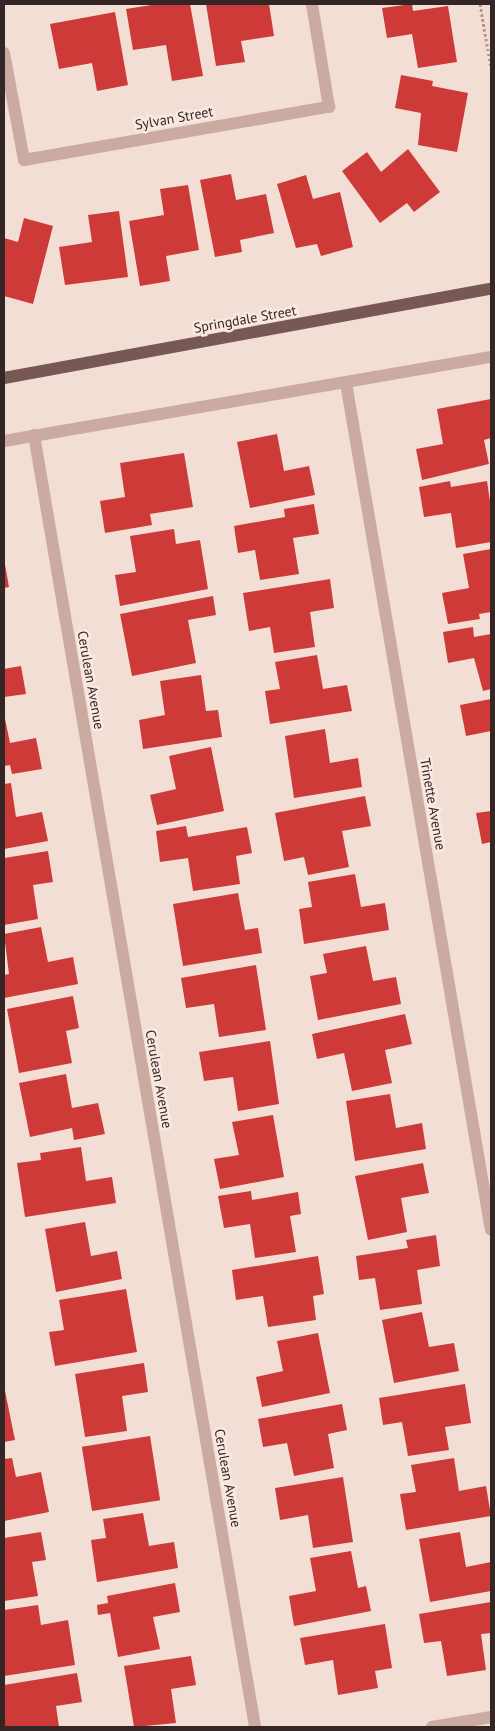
<!DOCTYPE html>
<style>
body{margin:0}
#map{position:relative;width:495px;height:1731px;overflow:hidden;background:#f2ded5;font-family:"PT Sans",sans-serif}
div>[style]{position:absolute}
[style*='--x']{left:calc(var(--x)*1px);top:calc(var(--y)*1px);width:calc(var(--w)*1px);rotate:calc(var(--a)*1deg)}
.building>*{inset:0;background:#cd3a38;transform-origin:0 0}
.path>*{height:3px;margin-top:-1.5px;transform-origin:0;background:repeating-linear-gradient(90deg,#b6948b 0 2.5px,transparent 0 5px)}
.minor>*{height:12px;margin:-6px;padding:0 6px;transform-origin:6px;border-radius:6px;background:#caaaa1}
.major>*{height:12px;margin:-6px;padding:0 6px;transform-origin:6px;border-radius:6px;background:#775854}
span{translate:-50% -50%;white-space:nowrap;text-align:center;line-height:1.15;-webkit-text-stroke:5px #fae9e1;paint-order:stroke}
.street-label{font-size:14px;color:#342624}
.frame{position:absolute;inset:0;border:5px solid #342624;pointer-events:none}
</style>
<div id="map">
<div class="building">
<div style="clip-path:polygon(158px 4px,190px 4px,203px 76px,172px 81px,166px 45px,133px 50px,126px 9px)"></div>
<div style="clip-path:polygon(206px 4px,269px 4px,274px 36px,241px 41px,245px 62px,216px 66px)"></div>
<div style="clip-path:polygon(412px 4px,413px 11px,448px 6px,457px 62px,418px 68px,412px 34px,387px 38px,382px 8px)"></div>
<div style="clip-path:polygon(115px 12px,128px 85px,97px 91px,92px 63px,59px 69px,50px 24px)"></div>
<div style="clip-path:polygon(401px 75px,433px 81px,432px 86px,468px 93px,457px 152px,418px 145px,421px 113px,395px 108px)"></div>
<div style="clip-path:polygon(408px 149px,440px 192px,414px 212px,407px 203px,380px 223px,342px 171px,367px 152px,381px 172px)"></div>
<div style="clip-path:polygon(231px 174px,236px 200px,266px 194px,274px 233px,240px 240px,242px 252px,215px 257px,200px 180px)"></div>
<div style="clip-path:polygon(306px 175px,313px 199px,340px 192px,353px 247px,321px 256px,317px 244px,296px 248px,277px 184px)"></div>
<div style="clip-path:polygon(188px 185px,199px 250px,166px 256px,170px 281px,140px 286px,129px 221px,164px 215px,160px 189px)"></div>
<div style="clip-path:polygon(119px 211px,128px 277px,65px 285px,59px 247px,92px 242px,88px 215px)"></div>
<div style="clip-path:polygon(24px 218px,53px 226px,33px 304px,4px 296px,4px 238px,18px 242px)"></div>
<div style="clip-path:polygon(491px 399px,491px 438px,484px 440px,489px 464px,422px 480px,416px 449px,443px 444px,437px 409px)"></div>
<div style="clip-path:polygon(277px 434px,284px 471px,309px 466px,315px 495px,250px 508px,237px 442px)"></div>
<div style="clip-path:polygon(184px 453px,193px 507px,150px 514px,152px 525px,105px 533px,100px 501px,125px 497px,120px 463px)"></div>
<div style="clip-path:polygon(450px 481px,451px 487px,487px 481px,491px 508px,491px 542px,456px 548px,451px 513px,424px 517px,419px 487px)"></div>
<div style="clip-path:polygon(314px 504px,319px 534px,293px 538px,299px 574px,260px 580px,255px 550px,238px 553px,234px 526px,285px 517px,284px 509px)"></div>
<div style="clip-path:polygon(174px 529px,176px 544px,200px 540px,208px 589px,120px 606px,115px 575px,136px 572px,130px 536px)"></div>
<div style="clip-path:polygon(491px 549px,491px 612px,479px 614px,480px 619px,448px 624px,442px 593px,469px 588px,463px 554px)"></div>
<div style="clip-path:polygon(4px 559px,9px 587px,4px 588px)"></div>
<div style="clip-path:polygon(330px 579px,334px 608px,310px 612px,315px 647px,274px 653px,270px 627px,249px 631px,243px 593px)"></div>
<div style="clip-path:polygon(213px 596px,216px 615px,188px 620px,196px 663px,132px 676px,120px 614px)"></div>
<div style="clip-path:polygon(473px 627px,474px 637px,491px 634px,491px 689px,483px 691px,474px 658px,448px 663px,443px 632px)"></div>
<div style="clip-path:polygon(317px 655px,323px 689px,347px 685px,352px 711px,270px 724px,265px 691px,280px 689px,275px 662px)"></div>
<div style="clip-path:polygon(21px 666px,26px 694px,4px 697px,4px 669px)"></div>
<div style="clip-path:polygon(201px 675px,206px 711px,218px 710px,222px 737px,143px 749px,139px 720px,165px 715px,160px 681px)"></div>
<div style="clip-path:polygon(491px 699px,491px 731px,466px 736px,460px 705px)"></div>
<div style="clip-path:polygon(4px 714px,10px 743px,36px 738px,42px 769px,12px 774px,10px 765px,4px 766px)"></div>
<div style="clip-path:polygon(325px 729px,330px 763px,358px 758px,362px 787px,294px 798px,285px 736px)"></div>
<div style="clip-path:polygon(211px 747px,224px 811px,157px 825px,150px 795px,176px 789px,169px 756px)"></div>
<div style="clip-path:polygon(11px 783px,16px 817px,42px 812px,48px 841px,4px 849px,4px 784px)"></div>
<div style="clip-path:polygon(365px 796px,371px 826px,342px 831px,349px 867px,308px 875px,304px 857px,284px 861px,275px 813px)"></div>
<div style="clip-path:polygon(491px 811px,491px 842px,482px 844px,476px 813px)"></div>
<div style="clip-path:polygon(186px 826px,188px 837px,247px 827px,252px 853px,236px 856px,240px 884px,193px 891px,188px 858px,160px 862px,156px 831px)"></div>
<div style="clip-path:polygon(48px 851px,53px 882px,33px 885px,38px 919px,4px 925px,4px 858px)"></div>
<div style="clip-path:polygon(355px 874px,361px 907px,385px 903px,389px 930px,304px 944px,299px 909px,312px 907px,308px 882px)"></div>
<div style="clip-path:polygon(238px 893px,245px 930px,258px 928px,262px 953px,183px 966px,173px 904px)"></div>
<div style="clip-path:polygon(41px 927px,48px 962px,73px 957px,78px 984px,4px 998px,4px 975px,9px 974px,4px 934px)"></div>
<div style="clip-path:polygon(366px 946px,373px 981px,396px 977px,401px 1004px,318px 1020px,310px 976px,327px 973px,323px 954px)"></div>
<div style="clip-path:polygon(256px 965px,266px 1030px,219px 1037px,214px 1004px,186px 1008px,181px 978px)"></div>
<div style="clip-path:polygon(73px 996px,79px 1028px,66px 1031px,72px 1063px,19px 1073px,7px 1009px)"></div>
<div style="clip-path:polygon(405px 1014px,412px 1044px,385px 1050px,392px 1083px,352px 1091px,344px 1053px,317px 1059px,312px 1034px)"></div>
<div style="clip-path:polygon(270px 1041px,279px 1104px,238px 1111px,233px 1077px,204px 1081px,199px 1052px)"></div>
<div style="clip-path:polygon(66px 1074px,72px 1108px,98px 1103px,105px 1134px,74px 1140px,72px 1128px,30px 1137px,19px 1083px)"></div>
<div style="clip-path:polygon(390px 1094px,396px 1128px,422px 1123px,426px 1149px,355px 1161px,346px 1101px)"></div>
<div style="clip-path:polygon(273px 1115px,284px 1177px,220px 1189px,214px 1159px,239px 1155px,232px 1122px)"></div>
<div style="clip-path:polygon(81px 1147px,86px 1181px,112px 1177px,116px 1203px,25px 1217px,17px 1163px,41px 1160px,40px 1153px)"></div>
<div style="clip-path:polygon(423px 1163px,429px 1193px,401px 1198px,407px 1232px,368px 1240px,355px 1176px)"></div>
<div style="clip-path:polygon(251px 1191px,252px 1200px,298px 1192px,301px 1214px,290px 1216px,296px 1252px,255px 1258px,250px 1224px,224px 1228px,218px 1196px)"></div>
<div style="clip-path:polygon(85px 1222px,91px 1256px,117px 1251px,122px 1279px,56px 1292px,45px 1229px)"></div>
<div style="clip-path:polygon(436px 1235px,440px 1266px,417px 1270px,422px 1304px,380px 1310px,375px 1278px,359px 1280px,356px 1256px,408px 1248px,406px 1240px)"></div>
<div style="clip-path:polygon(318px 1256px,324px 1294px,313px 1296px,316px 1320px,268px 1327px,263px 1296px,236px 1300px,232px 1270px)"></div>
<div style="clip-path:polygon(126px 1289px,137px 1352px,55px 1366px,49px 1332px,64px 1330px,59px 1300px)"></div>
<div style="clip-path:polygon(422px 1312px,429px 1347px,454px 1343px,459px 1371px,394px 1383px,382px 1320px)"></div>
<div style="clip-path:polygon(318px 1333px,330px 1393px,262px 1407px,256px 1377px,283px 1371px,277px 1341px)"></div>
<div style="clip-path:polygon(144px 1363px,148px 1392px,122px 1396px,127px 1431px,85px 1437px,75px 1374px)"></div>
<div style="clip-path:polygon(465px 1384px,471px 1423px,445px 1427px,449px 1450px,408px 1456px,402px 1422px,383px 1425px,379px 1398px)"></div>
<div style="clip-path:polygon(4px 1386px,15px 1440px,4px 1442px)"></div>
<div style="clip-path:polygon(342px 1404px,347px 1430px,328px 1434px,334px 1468px,294px 1476px,287px 1443px,263px 1447px,258px 1419px)"></div>
<div style="left:150px;top:1436px;width:65px;height:69px;rotate:81deg"></div>
<div style="clip-path:polygon(12px 1458px,16px 1477px,41px 1472px,49px 1512px,4px 1521px,4px 1459px)"></div>
<div style="clip-path:polygon(454px 1458px,459px 1491px,486px 1486px,491px 1516px,406px 1530px,400px 1494px,416px 1492px,411px 1465px)"></div>
<div style="clip-path:polygon(343px 1477px,353px 1542px,313px 1548px,308px 1515px,280px 1520px,275px 1488px)"></div>
<div style="clip-path:polygon(143px 1513px,149px 1546px,174px 1542px,178px 1568px,97px 1582px,91px 1540px,106px 1538px,103px 1519px)"></div>
<div style="clip-path:polygon(41px 1532px,46px 1560px,32px 1562px,38px 1596px,4px 1601px,4px 1538px)"></div>
<div style="clip-path:polygon(460px 1532px,466px 1567px,491px 1562px,491px 1591px,430px 1602px,419px 1539px)"></div>
<div style="clip-path:polygon(351px 1551px,358px 1588px,366px 1586px,371px 1611px,294px 1626px,289px 1596px,316px 1591px,310px 1558px)"></div>
<div style="clip-path:polygon(175px 1583px,180px 1612px,153px 1617px,160px 1649px,118px 1657px,110px 1613px,98px 1615px,97px 1605px,108px 1603px,107px 1596px)"></div>
<div style="clip-path:polygon(491px 1602px,491px 1633px,481px 1634px,486px 1670px,447px 1676px,441px 1641px,424px 1643px,419px 1614px)"></div>
<div style="clip-path:polygon(38px 1605px,41px 1625px,68px 1620px,75px 1665px,4px 1676px,4px 1610px)"></div>
<div style="clip-path:polygon(385px 1624px,392px 1668px,375px 1671px,378px 1688px,338px 1695px,333px 1660px,305px 1665px,300px 1638px)"></div>
<div style="clip-path:polygon(191px 1656px,196px 1685px,171px 1689px,176px 1723px,134px 1727px,124px 1666px)"></div>
<div style="clip-path:polygon(77px 1673px,82px 1702px,56px 1706px,59px 1727px,4px 1727px,4px 1685px)"></div>
</div>
<div class="path">
<div style="--x:480;--y:4;--w:65;--a:80.2"></div>
</div>
<div class="minor">
<div style="--x:4;--y:53;--w:109;--a:79.4"></div>
<div style="--x:24;--y:160;--w:310;--a:-9.9"></div>
<div style="--x:329;--y:107;--w:104;--a:-99.4"></div>
<div style="--x:346;--y:383;--w:859;--a:80.29"></div>
<div style="--x:34;--y:435;--w:1311;--a:80.29"></div>
<div style="--x:4;--y:441;--w:494;--a:-9.8"></div>
<div style="--x:432;--y:1727;--w:60;--a:-9.6"></div>
</div>
<div class="major">
<div style="--x:4;--y:378;--w:495;--a:-10.4"></div>
</div>
<div class="street-label">
<span style="left:174px;top:118px;rotate:-10deg">Sylvan Street</span>
<span style="left:245px;top:319px;rotate:-10deg">Springdale Street</span>
<span style="left:91px;top:680px;rotate:80deg">Cerulean Avenue</span>
<span style="left:433px;top:804px;rotate:80deg">Trinette Avenue</span>
<span style="left:159px;top:1079px;rotate:80deg">Cerulean Avenue</span>
<span style="left:228px;top:1478px;rotate:80deg">Cerulean Avenue</span>
</div>
<div class="frame"></div>
</div>
